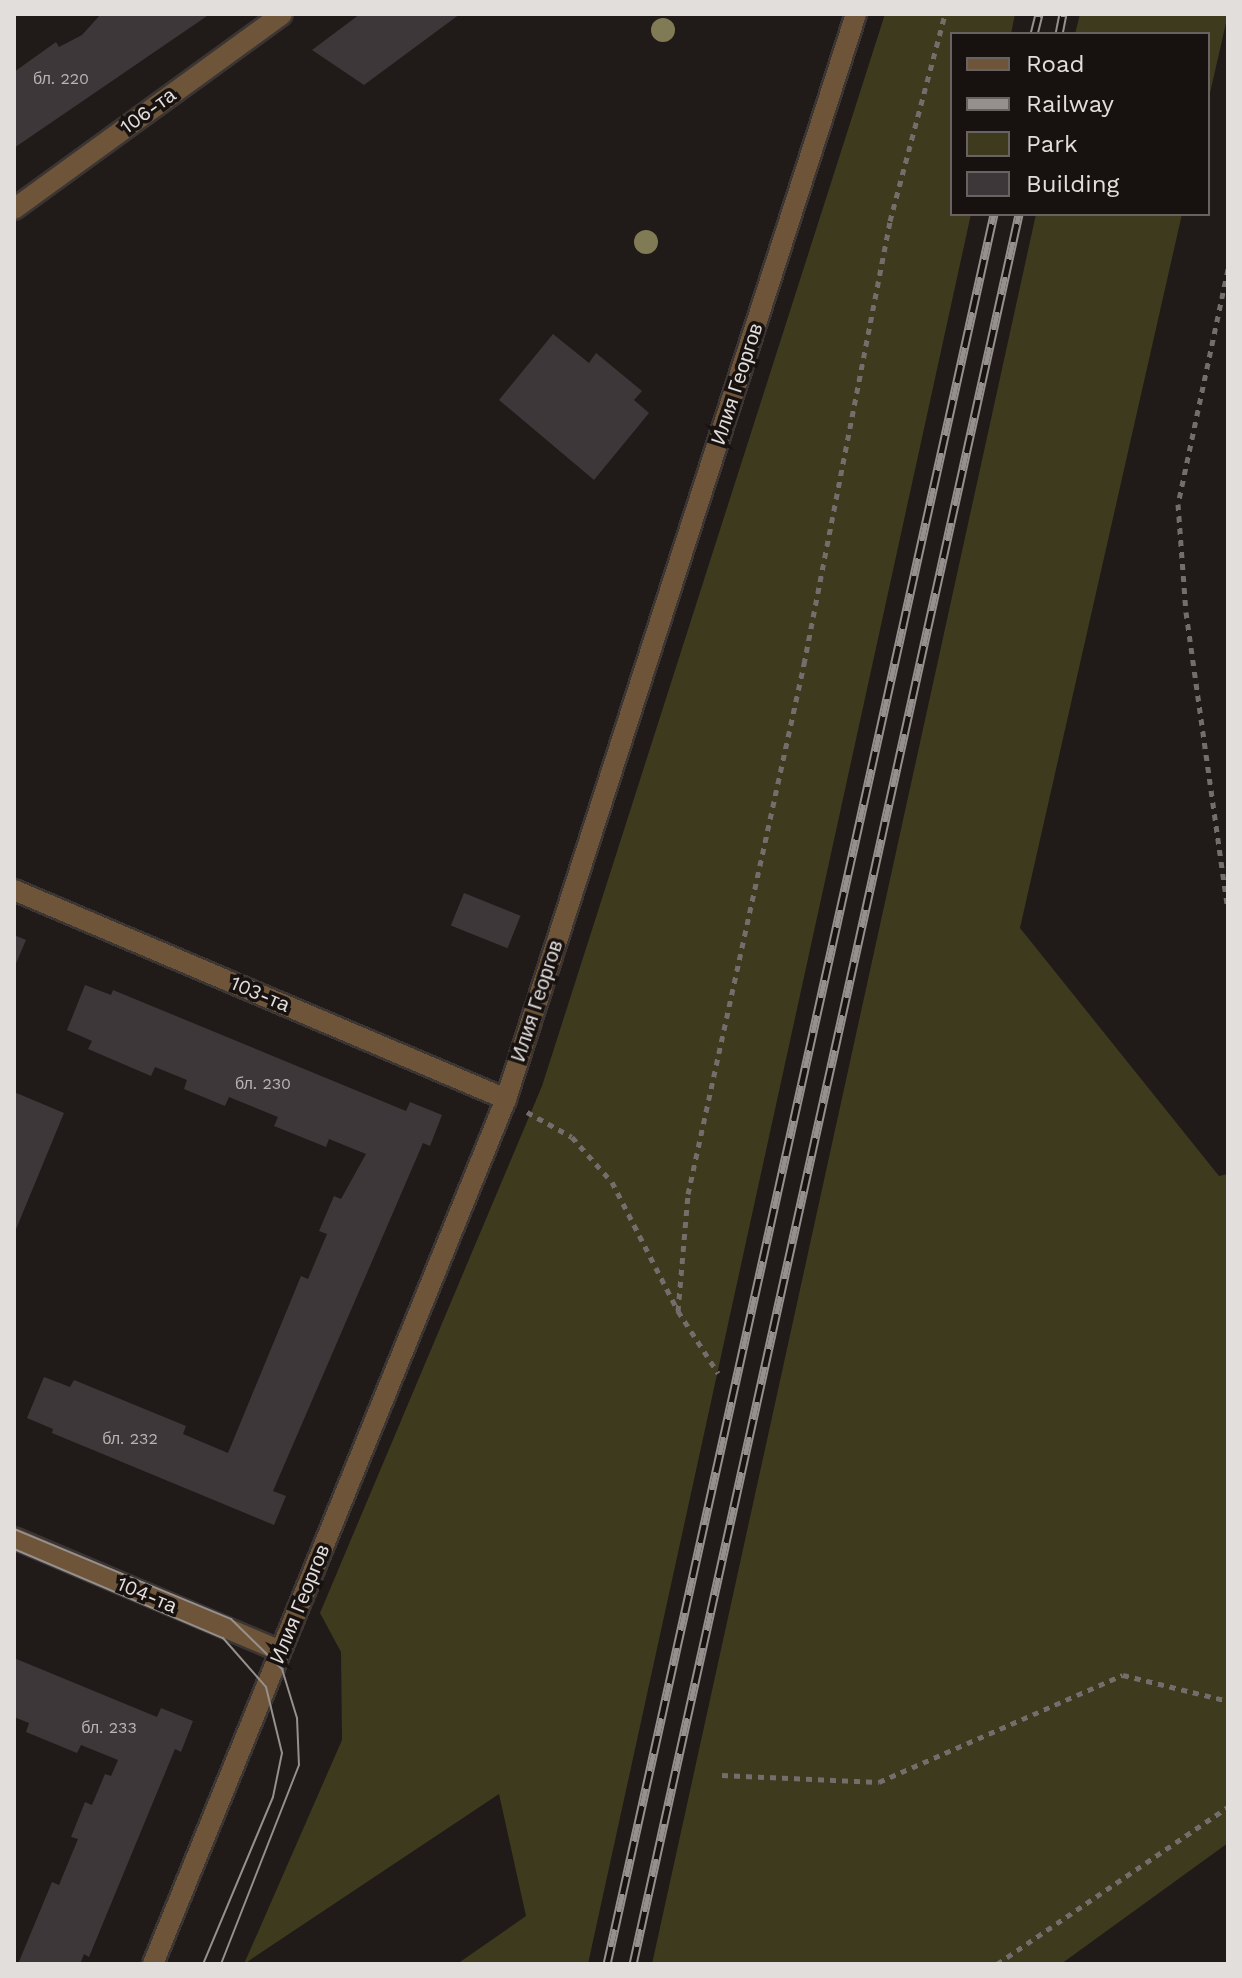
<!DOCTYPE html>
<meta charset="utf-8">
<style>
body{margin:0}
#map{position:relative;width:1242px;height:1978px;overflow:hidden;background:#201a18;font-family:"Work Sans",sans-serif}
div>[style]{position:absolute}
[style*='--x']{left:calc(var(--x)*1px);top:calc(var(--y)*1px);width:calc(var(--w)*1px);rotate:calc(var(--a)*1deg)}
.green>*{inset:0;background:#3d3a1e}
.building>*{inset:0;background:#3e3739;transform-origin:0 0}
.path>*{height:5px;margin-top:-2.5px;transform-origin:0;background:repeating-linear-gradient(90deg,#736e6c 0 6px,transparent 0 12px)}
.roads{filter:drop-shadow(2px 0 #3b3533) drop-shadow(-2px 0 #3b3533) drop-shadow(0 2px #3b3533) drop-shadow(0 -2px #3b3533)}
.minor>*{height:20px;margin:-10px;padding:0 10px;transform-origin:10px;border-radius:10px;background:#6e5539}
.tertiary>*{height:20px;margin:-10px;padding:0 10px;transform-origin:10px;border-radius:10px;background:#6e5539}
.tram>*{height:2px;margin:-1px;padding:0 1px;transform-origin:1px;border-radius:1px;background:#95908e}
.rail>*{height:9px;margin-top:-4.5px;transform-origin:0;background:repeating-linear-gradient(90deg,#171110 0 18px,#95908e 0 36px);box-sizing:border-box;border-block:2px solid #95908e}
.trees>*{width:24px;height:24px;margin:-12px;border-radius:50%;background:#817b55}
span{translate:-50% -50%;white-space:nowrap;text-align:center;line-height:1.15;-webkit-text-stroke:7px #171110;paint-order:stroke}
.number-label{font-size:16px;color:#b9b4b3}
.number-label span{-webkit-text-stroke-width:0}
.street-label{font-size:20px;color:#e2dedc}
.frame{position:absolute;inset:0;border:16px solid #e2dedc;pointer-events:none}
.legend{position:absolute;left:950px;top:32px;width:260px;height:184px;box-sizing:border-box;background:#171110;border:2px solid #686362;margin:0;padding:10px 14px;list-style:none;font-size:24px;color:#e2dedc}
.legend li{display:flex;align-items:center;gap:16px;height:40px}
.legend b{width:40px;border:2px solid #686362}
</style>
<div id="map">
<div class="green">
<div style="clip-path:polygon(885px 14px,1015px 14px,1011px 34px,952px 34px,952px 214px,971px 214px,588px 1964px,457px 1964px,526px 1916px,499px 1794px,244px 1964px,342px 1740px,341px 1652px,320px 1613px,542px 1086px)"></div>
<div style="clip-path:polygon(1080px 14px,1228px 14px,1208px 102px,1208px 34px,1075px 34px)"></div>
<div style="clip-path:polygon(1036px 214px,1182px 214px,1020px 928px,1219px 1176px,1228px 1174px,1228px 1843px,1061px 1964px,652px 1964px)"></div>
</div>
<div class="building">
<div style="clip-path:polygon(101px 14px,210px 14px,14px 148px,14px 72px,56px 42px,59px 47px,82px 35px)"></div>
<div style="clip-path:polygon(360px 14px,460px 14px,364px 85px,312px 50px)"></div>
<div style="clip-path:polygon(553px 334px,589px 363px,596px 353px,642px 391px,634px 400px,649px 413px,594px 480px,499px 400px)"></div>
<div style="left:464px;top:893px;width:61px;height:35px;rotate:22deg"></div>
<div style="clip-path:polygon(14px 935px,26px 940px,14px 968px)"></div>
<div style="clip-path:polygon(85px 985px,111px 995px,113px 990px,406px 1111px,410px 1102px,442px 1115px,430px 1146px,423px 1143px,276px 1484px,273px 1491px,286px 1496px,274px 1525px,52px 1433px,53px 1429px,27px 1418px,44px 1377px,70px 1387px,74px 1380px,186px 1426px,183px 1434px,228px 1453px,301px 1276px,308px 1279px,327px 1234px,319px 1231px,334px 1196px,341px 1199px,366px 1154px,329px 1139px,326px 1147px,274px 1126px,278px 1117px,229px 1097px,225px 1106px,184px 1089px,187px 1080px,155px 1067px,151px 1076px,88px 1049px,92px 1041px,67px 1030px)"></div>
<div style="clip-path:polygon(14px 1092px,64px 1113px,14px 1234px)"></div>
<div style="clip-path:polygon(14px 1658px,157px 1717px,161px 1708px,193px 1721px,181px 1752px,175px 1749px,89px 1957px,84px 1954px,80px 1964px,18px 1964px,52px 1882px,59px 1885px,78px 1839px,71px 1837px,85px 1802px,92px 1805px,105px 1774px,111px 1776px,118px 1760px,81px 1745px,77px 1753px,26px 1732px,29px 1723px,14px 1717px)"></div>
</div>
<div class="path">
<div style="--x:1228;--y:269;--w:240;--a:102"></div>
<div style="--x:1178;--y:504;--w:108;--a:85.8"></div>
<div style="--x:1186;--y:612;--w:300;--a:82"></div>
<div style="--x:527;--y:1112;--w:51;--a:29.1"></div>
<div style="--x:572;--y:1137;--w:60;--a:48.4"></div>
<div style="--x:612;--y:1182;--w:145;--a:62.9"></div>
<div style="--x:678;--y:1311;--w:74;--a:57.2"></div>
<div style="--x:678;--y:1311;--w:117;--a:-85.1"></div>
<div style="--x:688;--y:1194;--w:543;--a:-77.65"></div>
<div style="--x:804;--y:664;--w:451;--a:-79"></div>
<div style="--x:890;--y:221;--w:214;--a:-75.1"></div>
<div style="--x:722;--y:1775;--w:157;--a:2.6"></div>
<div style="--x:879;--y:1782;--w:266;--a:-23.7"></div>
<div style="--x:1123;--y:1675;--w:108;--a:13.9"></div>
<div style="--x:997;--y:1964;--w:279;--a:-34.2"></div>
</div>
<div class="roads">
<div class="minor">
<div style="--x:14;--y:209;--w:331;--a:-36"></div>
<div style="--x:14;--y:890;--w:535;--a:23.02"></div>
<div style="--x:14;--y:1538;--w:289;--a:23"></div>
</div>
<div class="tertiary">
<div style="--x:153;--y:1964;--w:934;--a:-67.8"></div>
<div style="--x:506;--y:1099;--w:1140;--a:-72.12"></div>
</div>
</div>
<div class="tram">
<div style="--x:14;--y:1529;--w:235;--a:22.5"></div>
<div style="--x:231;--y:1619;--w:71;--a:44.4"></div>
<div style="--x:282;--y:1669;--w:51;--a:73"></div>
<div style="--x:297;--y:1718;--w:47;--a:87.6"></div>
<div style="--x:299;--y:1765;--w:214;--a:111.4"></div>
<div style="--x:14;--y:1549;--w:227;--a:23.1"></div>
<div style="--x:223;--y:1638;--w:65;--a:48.7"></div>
<div style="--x:266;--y:1687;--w:68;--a:76.4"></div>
<div style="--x:282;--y:1753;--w:45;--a:101.6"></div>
<div style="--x:273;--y:1797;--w:181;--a:112.7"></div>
</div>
<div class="rail">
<div style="--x:1034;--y:34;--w:21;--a:-76"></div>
<div style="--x:1059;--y:34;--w:20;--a:-79"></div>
<div style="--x:607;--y:1964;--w:1792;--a:-77.53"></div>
<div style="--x:633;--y:1964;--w:1792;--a:-77.56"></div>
</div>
<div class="trees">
<div style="left:663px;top:30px"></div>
<div style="left:646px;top:242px"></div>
</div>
<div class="number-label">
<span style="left:61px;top:79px">бл. 220</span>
<span style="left:263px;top:1084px">бл. 230</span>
<span style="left:130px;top:1439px">бл. 232</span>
<span style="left:109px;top:1728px">бл. 233</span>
</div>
<div class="street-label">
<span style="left:148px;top:111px;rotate:-36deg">106-та</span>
<span style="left:737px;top:384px;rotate:-72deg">Илия Георгов</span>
<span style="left:260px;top:994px;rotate:23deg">103-та</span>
<span style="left:537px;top:1001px;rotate:-72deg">Илия Георгов</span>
<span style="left:147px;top:1595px;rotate:23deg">104-та</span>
<span style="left:300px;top:1604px;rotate:-68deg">Илия Георгов</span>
</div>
<div class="frame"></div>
<ul class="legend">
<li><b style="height:10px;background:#6e5539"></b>Road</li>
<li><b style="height:10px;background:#95908e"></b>Railway</li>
<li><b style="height:22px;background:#3d3a1e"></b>Park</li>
<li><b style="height:22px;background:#3e3739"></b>Building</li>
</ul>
</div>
